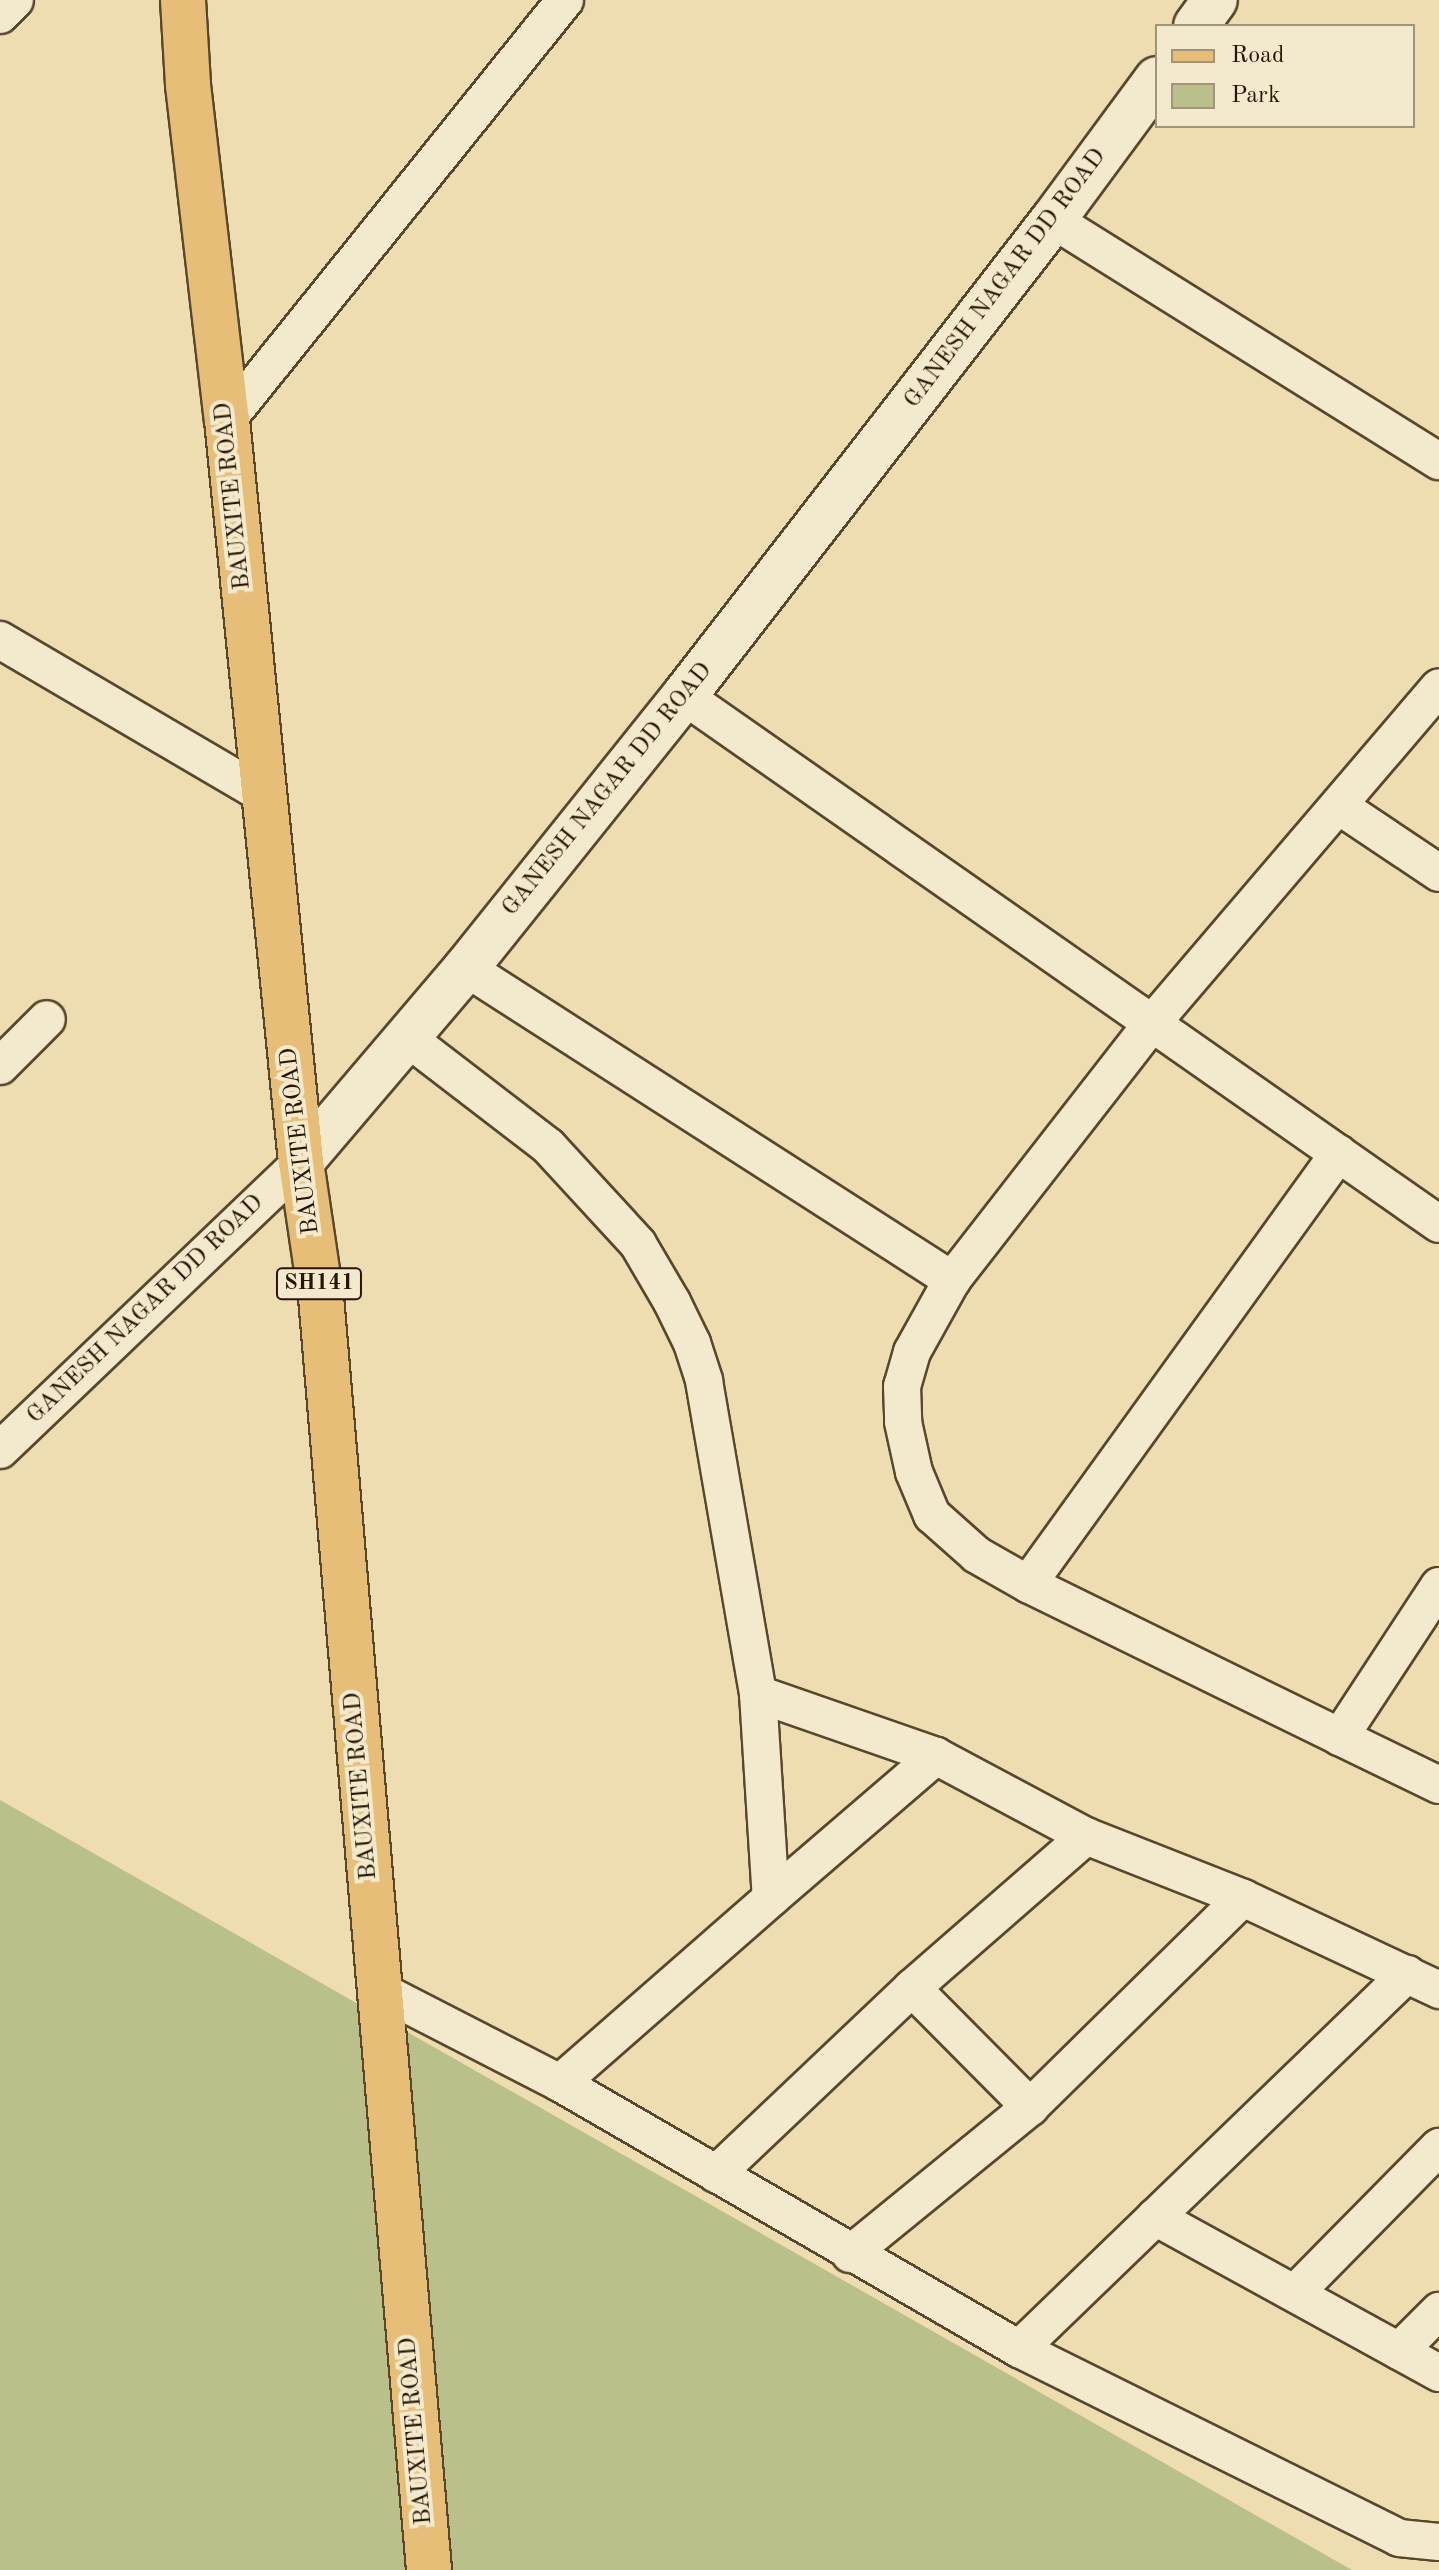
<!DOCTYPE html>
<style>
body{margin:0}
#map{position:relative;width:1439px;height:2570px;overflow:hidden;background:#edddb0;font-family:"Old Standard TT",serif}
div>[style]{position:absolute}
[style*='--x']{left:calc(var(--x)*1px);top:calc(var(--y)*1px);width:calc(var(--w)*1px);rotate:calc(var(--a)*1deg)}
.green>*{inset:0;background:#bac08a}
.roads{filter:drop-shadow(2px 0 #58472c) drop-shadow(-2px 0 #58472c) drop-shadow(0 2px #58472c) drop-shadow(0 -2px #58472c)}
.street>*{height:36px;margin:-18px;padding:0 18px;transform-origin:18px;border-radius:18px;background:#f3e9cc}
.secondary>*{height:44px;margin:-22px;padding:0 22px;transform-origin:22px;border-radius:22px;background:#f3e9cc}
.primary>*{height:44px;margin:-22px;padding:0 22px;transform-origin:22px;border-radius:22px;background:#e6be78}
span{translate:-50% -50%;white-space:nowrap;text-align:center;line-height:1.15;-webkit-text-stroke:8px #f3e9cc;paint-order:stroke}
.shield-label span{padding:2px 6px;background:#f3e9cc;border:2px solid;border-radius:6px;-webkit-text-stroke-width:0}
.shield-label{font-size:22px;color:#271500;font-weight:700}
.street-label{font-size:24px;color:#271500}
.legend{position:absolute;left:1155px;top:24px;width:260px;height:104px;box-sizing:border-box;background:#f3e9cc;border:2px solid #a1947a;margin:0;padding:10px 14px;list-style:none;font-size:24px;color:#271500}
.legend li{display:flex;align-items:center;gap:16px;height:40px}
.legend b{width:40px;border:2px solid #a1947a}
</style>
<div id="map">
<div class="green">
<div style="clip-path:polygon(0 1800px,1352px 2570px,0 2570px)"></div>
</div>
<div class="roads">
<div class="street">
<div style="--x:0;--y:15;--w:21;--a:-45"></div>
<div style="--x:1053;--y:220;--w:455;--a:32"></div>
<div style="--x:227;--y:420;--w:539;--a:-51.17"></div>
<div style="--x:0;--y:640;--w:308;--a:30.4"></div>
<div style="--x:684;--y:696;--w:921;--a:34.97"></div>
<div style="--x:1339;--y:806;--w:120;--a:33.8"></div>
<div style="--x:466;--y:968;--w:578;--a:32.7"></div>
<div style="--x:952;--y:1280;--w:327;--a:-52.1"></div>
<div style="--x:1153;--y:1022;--w:440;--a:-49.5"></div>
<div style="--x:406;--y:1037;--w:179;--a:37.5"></div>
<div style="--x:548;--y:1146;--w:133;--a:47.4"></div>
<div style="--x:638;--y:1244;--w:67;--a:59.6"></div>
<div style="--x:672;--y:1302;--w:46;--a:64"></div>
<div style="--x:692;--y:1343;--w:40;--a:72"></div>
<div style="--x:704;--y:1381;--w:318;--a:80.2"></div>
<div style="--x:758;--y:1694;--w:204;--a:86.4"></div>
<div style="--x:771;--y:1898;--w:218;--a:-40.7"></div>
<div style="--x:0;--y:1066;--w:66;--a:-45"></div>
<div style="--x:952;--y:1280;--w:82;--a:119.1"></div>
<div style="--x:912;--y:1352;--w:35;--a:106"></div>
<div style="--x:902;--y:1386;--w:36;--a:88"></div>
<div style="--x:903;--y:1422;--w:51;--a:77.6"></div>
<div style="--x:914;--y:1472;--w:47;--a:67.3"></div>
<div style="--x:932;--y:1515;--w:60;--a:41.6"></div>
<div style="--x:977;--y:1555;--w:59;--a:29.6"></div>
<div style="--x:1028;--y:1584;--w:347;--a:26.1"></div>
<div style="--x:0;--y:1450;--w:417;--a:-43.7"></div>
<div style="--x:1028;--y:1584;--w:531;--a:-54.19"></div>
<div style="--x:1439;--y:1586;--w:181;--a:123.3"></div>
<div style="--x:1340;--y:1737;--w:110;--a:25.9"></div>
<div style="--x:758;--y:1694;--w:188;--a:19.2"></div>
<div style="--x:936;--y:1756;--w:170;--a:28.1"></div>
<div style="--x:1086;--y:1836;--w:169;--a:21.5"></div>
<div style="--x:1243;--y:1898;--w:217;--a:25.1"></div>
<div style="--x:912;--y:1988;--w:168;--a:45.2"></div>
<div style="--x:379;--y:1990;--w:203;--a:27.2"></div>
<div style="--x:560;--y:2083;--w:531;--a:30.09"></div>
<div style="--x:1019;--y:2349;--w:424;--a:26.4"></div>
<div style="--x:1399;--y:2538;--w:40;--a:5.7"></div>
<div style="--x:560;--y:2083;--w:281;--a:-41.2"></div>
<div style="--x:716;--y:2174;--w:270;--a:-43.5"></div>
<div style="--x:912;--y:1988;--w:231;--a:-41.1"></div>
<div style="--x:1155;--y:2217;--w:324;--a:28.8"></div>
<div style="--x:850;--y:2254;--w:232;--a:-39.2"></div>
<div style="--x:1030;--y:2107;--w:298;--a:-44.5"></div>
<div style="--x:1296;--y:2292;--w:204;--a:-45.4"></div>
<div style="--x:1019;--y:2349;--w:540;--a:-44.02"></div>
<div style="--x:1399;--y:2351;--w:57;--a:-45"></div>
</div>
<div class="secondary">
<div style="--x:1196;--y:26;--w:32;--a:-54"></div>
<div style="--x:301;--y:1162;--w:255;--a:-49.6"></div>
<div style="--x:466;--y:968;--w:349;--a:-51.3"></div>
<div style="--x:684;--y:696;--w:602;--a:-52.22"></div>
<div style="--x:1053;--y:220;--w:175;--a:-53.6"></div>
</div>
<div class="primary">
<div style="--x:183;--y:0;--w:85;--a:86.6"></div>
<div style="--x:188;--y:85;--w:337;--a:83.4"></div>
<div style="--x:227;--y:420;--w:746;--a:84.3"></div>
<div style="--x:301;--y:1162;--w:136;--a:81.6"></div>
<div style="--x:321;--y:1297;--w:1278;--a:85.15"></div>
</div>
</div>
<div class="shield-label">
<span style="left:319px;top:1284px">SH141</span>
</div>
<div class="street-label">
<span style="left:1006px;top:279px;rotate:-53deg">GANESH NAGAR DD ROAD</span>
<span style="left:234px;top:496px;rotate:-96deg">BAUXITE ROAD</span>
<span style="left:608px;top:790px;rotate:-51deg">GANESH NAGAR DD ROAD</span>
<span style="left:301px;top:1141px;rotate:-97deg">BAUXITE ROAD</span>
<span style="left:146px;top:1310px;rotate:-44deg">GANESH NAGAR DD ROAD</span>
<span style="left:362px;top:1786px;rotate:-95deg">BAUXITE ROAD</span>
<span style="left:417px;top:2431px;rotate:-95deg">BAUXITE ROAD</span>
</div>
<ul class="legend">
<li><b style="height:10px;background:#e6be78"></b>Road</li>
<li><b style="height:22px;background:#bac08a"></b>Park</li>
</ul>
</div>
